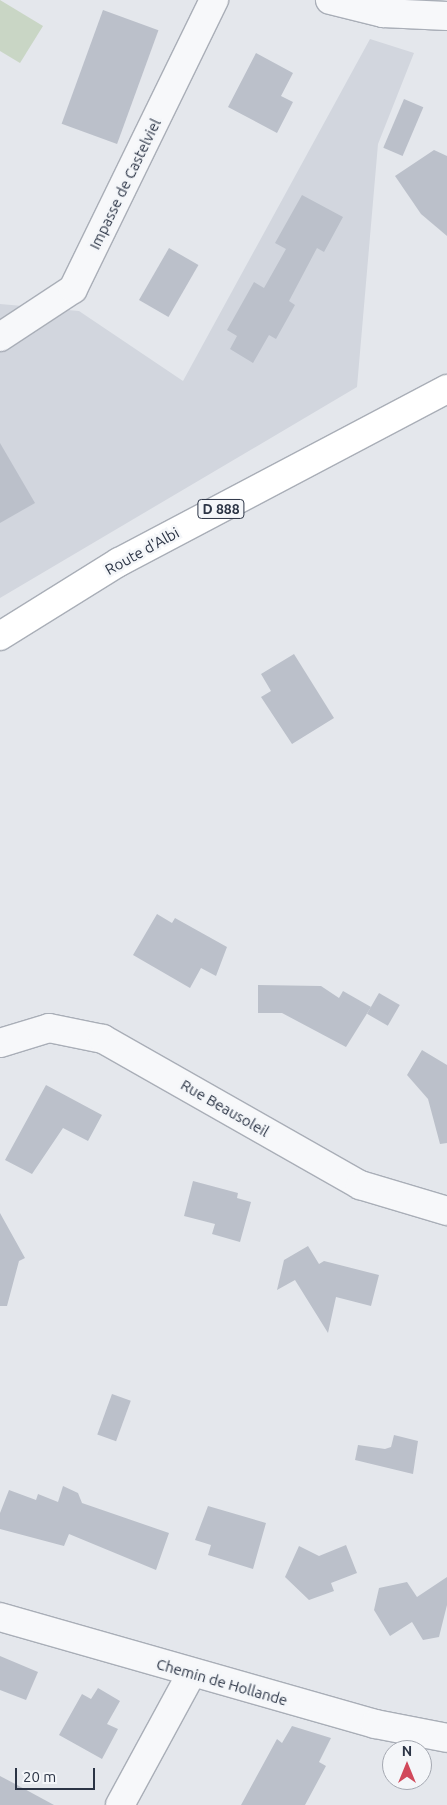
<!DOCTYPE html>
<style>
body{margin:0}
#map{position:relative;width:447px;height:1805px;overflow:hidden;background:#e4e7ec;font-family:Ubuntu,sans-serif}
div>[style]{position:absolute}
[style*='--x']{left:calc(var(--x)*1px);top:calc(var(--y)*1px);width:calc(var(--w)*1px);rotate:calc(var(--a)*1deg)}
.built>*{inset:0;background:#d2d6de}
.green>*{inset:0;background:#c9d6c5}
.building>*{inset:0;background:#bbc0ca;transform-origin:0 0}
.roads{filter:drop-shadow(1px 0 #a9aeb7) drop-shadow(-1px 0 #a9aeb7) drop-shadow(0 1px #a9aeb7) drop-shadow(0 -1px #a9aeb7)}
.minor>*{height:28px;margin:-14px;padding:0 14px;transform-origin:14px;border-radius:14px;background:#f7f8fa}
.major>*{height:28px;margin:-14px;padding:0 14px;transform-origin:14px;border-radius:14px;background:#fff}
span{translate:-50% -50%;white-space:nowrap;text-align:center;line-height:1.15;-webkit-text-stroke:5px #f4f6f9;paint-order:stroke}
.shield-label span{padding:1px 4px;background:#f4f6f9;border:1px solid;border-radius:4px;-webkit-text-stroke-width:0}
.shield-label{font-size:14px;color:#2b3445;font-weight:700}
.street-label{font-size:15px;color:#2b3445}
.north{position:absolute;left:382px;top:1740px;width:50px;height:50px;box-sizing:border-box;background:#f4f6f9;border:1px solid #a4a8b1;border-radius:50%;rotate:0deg;font-size:14px;font-weight:700;line-height:20px;text-align:center;color:#2b3445}
.north::after{content:'';display:block;margin:auto;width:18px;height:22px;background:#d1495b;clip-path:polygon(50% 0,100% 100%,50% 72%,0 100%)}
.scale{position:absolute;left:15px;top:1768px;width:80px;height:22px;box-sizing:border-box;border:2px solid #2b3445;border-top:0;padding-left:6px;font-size:15px;line-height:18px;white-space:nowrap;color:#2b3445;-webkit-text-stroke:4px #f4f6f9;paint-order:stroke}
</style>
<div id="map">
<div class="built">
<div style="clip-path:polygon(370px 39px,414px 53px,378px 144px,357px 387px,0 598px,0 304px,79px 311px,183px 381px)"></div>
</div>
<div class="green">
<div style="clip-path:polygon(0 0,43px 26px,20px 63px,0 51px)"></div>
</div>
<div class="building">
<div style="left:103px;top:10px;width:59px;height:121px;rotate:20deg"></div>
<div style="clip-path:polygon(256px 53px,293px 73px,281px 96px,293px 102px,277px 133px,228px 107px)"></div>
<div style="left:404px;top:99px;width:21px;height:53px;rotate:23deg"></div>
<div style="clip-path:polygon(434px 150px,447px 156px,447px 236px,421px 214px,395px 176px)"></div>
<div style="clip-path:polygon(302px 195px,343px 217px,324px 252px,317px 248px,289px 301px,295px 305px,276px 339px,269px 335px,253px 363px,230px 349px,237px 336px,227px 330px,254px 282px,264px 288px,286px 249px,275px 243px)"></div>
<div style="left:169px;top:248px;width:34px;height:60px;rotate:30deg"></div>
<div style="clip-path:polygon(0 443px,35px 503px,0 523px)"></div>
<div style="clip-path:polygon(294px 654px,334px 718px,292px 744px,261px 697px,271px 691px,261px 674px)"></div>
<div style="clip-path:polygon(157px 914px,172px 923px,175px 918px,227px 947px,216px 976px,201px 968px,190px 988px,133px 955px)"></div>
<div style="clip-path:polygon(258px 985px,321px 986px,339px 998px,343px 991px,371px 1007px,346px 1047px,282px 1013px,258px 1013px)"></div>
<div style="left:379px;top:993px;width:24px;height:24px;rotate:30deg"></div>
<div style="clip-path:polygon(422px 1050px,447px 1065px,447px 1143px,440px 1144px,428px 1099px,407px 1075px)"></div>
<div style="clip-path:polygon(46px 1085px,102px 1115px,88px 1141px,63px 1128px,32px 1174px,5px 1160px)"></div>
<div style="clip-path:polygon(193px 1181px,238px 1193px,237px 1198px,251px 1202px,240px 1242px,212px 1234px,215px 1224px,184px 1216px)"></div>
<div style="clip-path:polygon(0 1213px,25px 1258px,19px 1261px,7px 1306px,0 1306px)"></div>
<div style="clip-path:polygon(308px 1246px,319px 1264px,324px 1261px,379px 1275px,371px 1306px,336px 1297px,328px 1333px,295px 1280px,277px 1290px,284px 1260px)"></div>
<div style="left:112px;top:1394px;width:20px;height:43px;rotate:20deg"></div>
<div style="clip-path:polygon(394px 1435px,418px 1441px,413px 1474px,355px 1460px,358px 1445px,385px 1449px,391px 1447px)"></div>
<div style="clip-path:polygon(63px 1486px,78px 1493px,82px 1503px,169px 1533px,156px 1570px,69px 1534px,64px 1546px,0 1529px,0 1513px,9px 1490px,36px 1500px,38px 1494px,58px 1502px)"></div>
<div style="clip-path:polygon(208px 1506px,266px 1523px,253px 1569px,208px 1555px,211px 1545px,195px 1540px)"></div>
<div style="clip-path:polygon(346px 1545px,357px 1573px,331px 1583px,334px 1591px,309px 1600px,285px 1577px,299px 1546px,319px 1556px)"></div>
<div style="clip-path:polygon(447px 1577px,447px 1605px,439px 1637px,423px 1640px,412px 1622px,390px 1636px,374px 1610px,379px 1588px,407px 1582px,417px 1597px)"></div>
<div style="clip-path:polygon(0 1656px,38px 1672px,26px 1700px,0 1690px)"></div>
<div style="clip-path:polygon(98px 1688px,120px 1701px,107px 1724px,118px 1729px,102px 1759px,59px 1735px,82px 1694px,91px 1699px)"></div>
<div style="clip-path:polygon(292px 1726px,331px 1738px,319px 1762px,326px 1766px,305px 1805px,241px 1805px,277px 1739px,282px 1743px)"></div>
<div style="clip-path:polygon(0 1776px,19px 1786px,54px 1805px,0 1805px)"></div>
</div>
<div class="roads">
<div class="minor">
<div style="--x:330;--y:0;--w:55;--a:13.8"></div>
<div style="--x:383;--y:13;--w:64;--a:2.7"></div>
<div style="--x:0;--y:337;--w:87;--a:-33.3"></div>
<div style="--x:73;--y:289;--w:322;--a:-64"></div>
<div style="--x:0;--y:1043;--w:51;--a:-17"></div>
<div style="--x:49;--y:1028;--w:55;--a:11.5"></div>
<div style="--x:103;--y:1039;--w:296;--a:29.6"></div>
<div style="--x:360;--y:1185;--w:91;--a:16.6"></div>
<div style="--x:0;--y:1617;--w:390;--a:15.9"></div>
<div style="--x:375;--y:1724;--w:73;--a:11"></div>
<div style="--x:120;--y:1805;--w:149;--a:-61.5"></div>
</div>
<div class="major">
<div style="--x:0;--y:636;--w:140;--a:-31.9"></div>
<div style="--x:119;--y:562;--w:371;--a:-27.8"></div>
</div>
</div>
<div class="shield-label">
<span style="left:221px;top:509px">D 888</span>
</div>
<div class="street-label">
<span style="left:125px;top:184px;rotate:-64deg">Impasse de Castelviel</span>
<span style="left:142px;top:551px;rotate:-29deg">Route d'Albi</span>
<span style="left:225px;top:1108px;rotate:30deg">Rue Beausoleil</span>
<span style="left:222px;top:1682px;rotate:16deg">Chemin de Hollande</span>
</div>
<div class="north">N</div>
<div class="scale">20 m</div>
</div>
